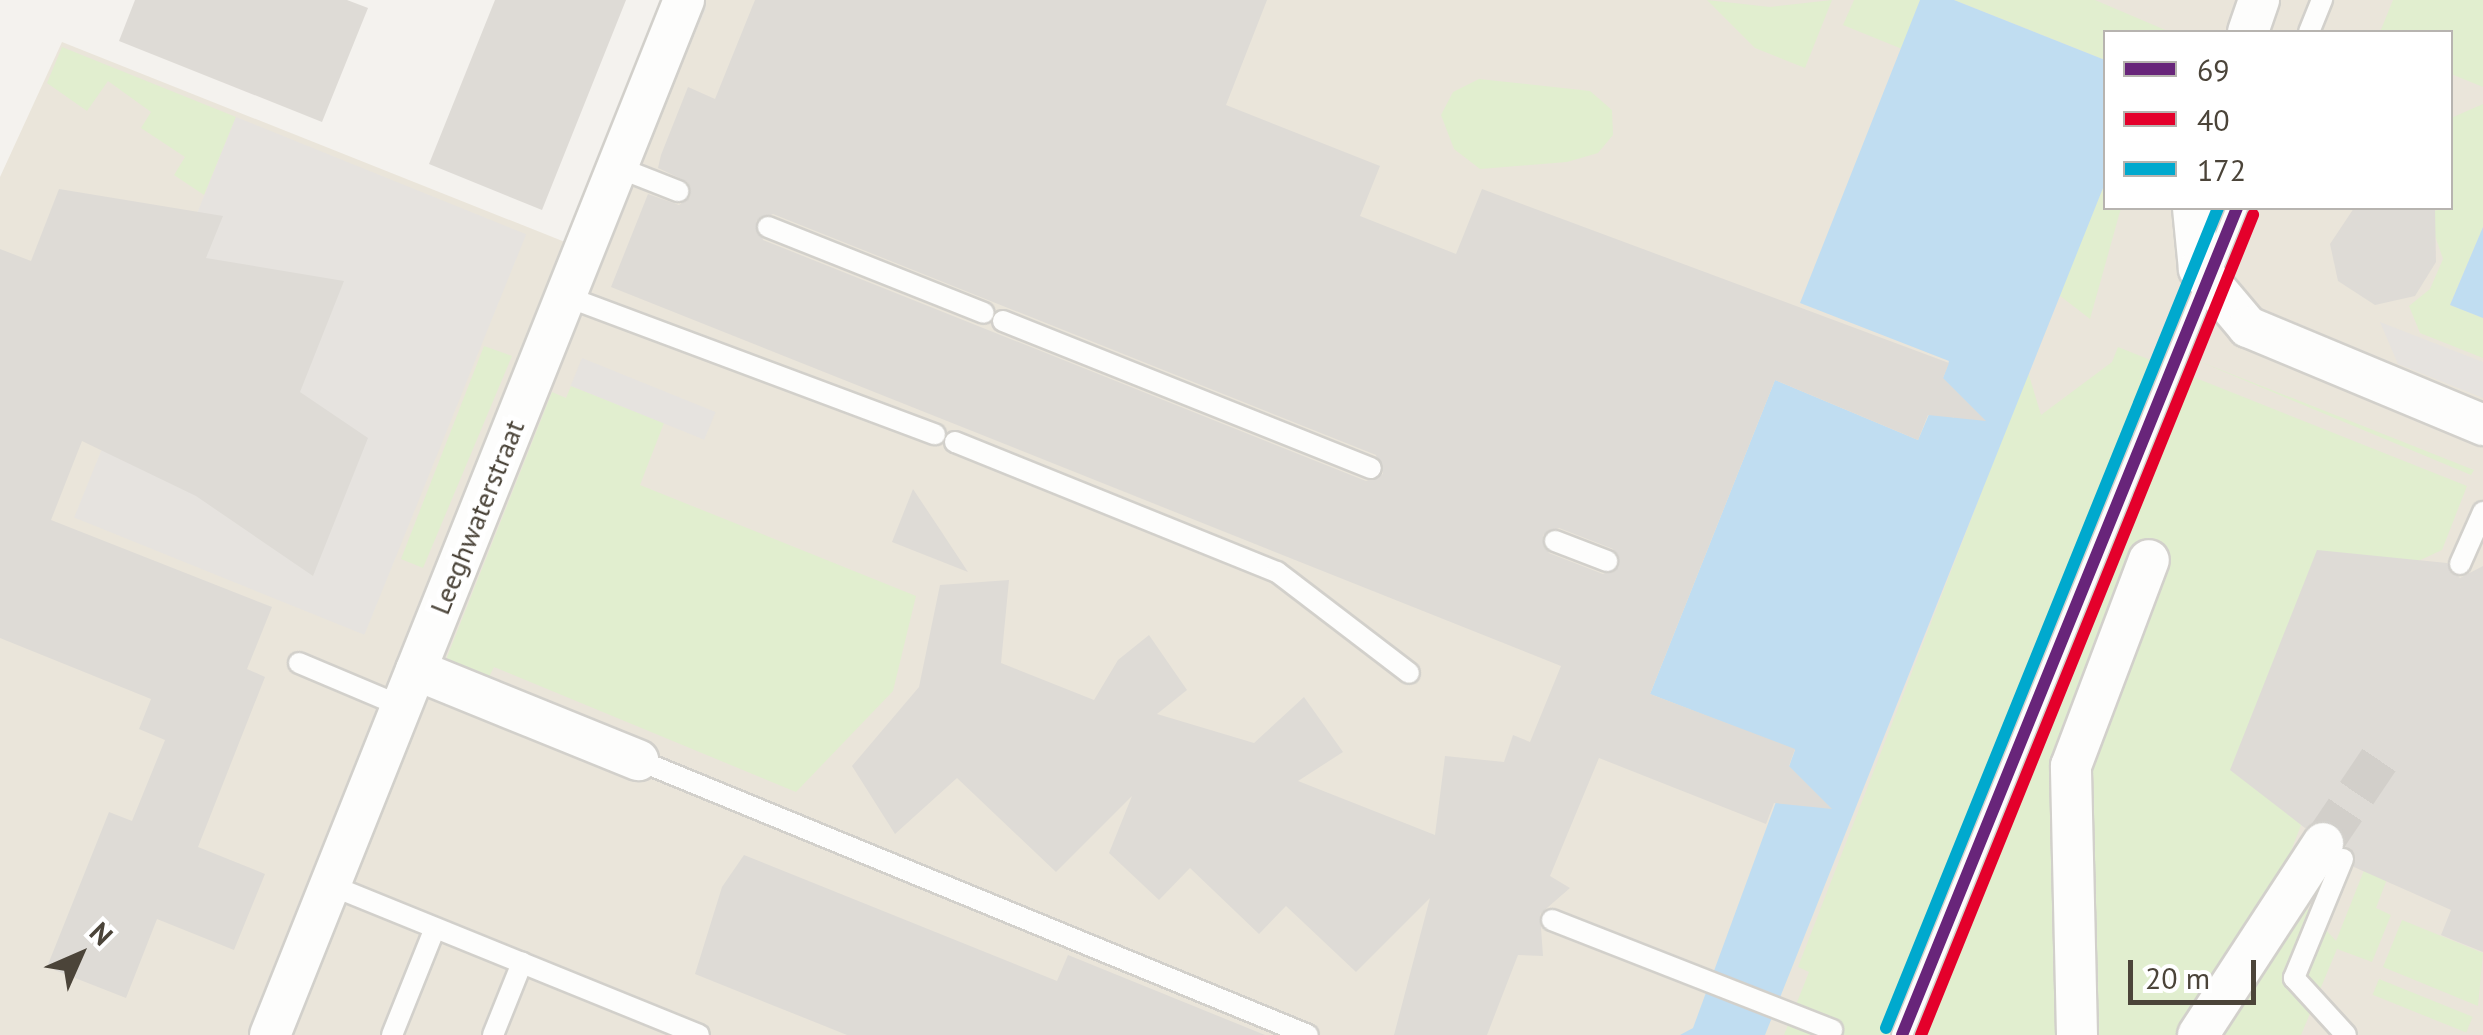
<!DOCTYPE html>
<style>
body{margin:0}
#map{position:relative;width:2483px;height:1035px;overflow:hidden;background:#f4f2ee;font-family:"PT Sans",sans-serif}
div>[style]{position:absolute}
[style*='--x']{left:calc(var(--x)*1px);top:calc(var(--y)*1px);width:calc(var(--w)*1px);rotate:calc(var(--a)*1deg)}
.education>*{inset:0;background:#eae5da}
.green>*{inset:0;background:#e1eecf;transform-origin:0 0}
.parking>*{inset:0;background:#e6e3df;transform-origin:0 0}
.water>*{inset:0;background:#c0ddf1}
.building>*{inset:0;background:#dedbd6}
.street-tunnel>*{height:40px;margin-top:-20px;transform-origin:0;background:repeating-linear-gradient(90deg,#d2cfca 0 40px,transparent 0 60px)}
.roads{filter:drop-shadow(2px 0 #d2d0cb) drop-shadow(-2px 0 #d2d0cb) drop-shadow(0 2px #d2d0cb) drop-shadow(0 -2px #d2d0cb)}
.lane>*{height:20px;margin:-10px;padding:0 10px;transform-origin:10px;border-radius:10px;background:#fdfdfc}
.street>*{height:40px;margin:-20px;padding:0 20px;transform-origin:20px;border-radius:20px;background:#fdfdfc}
.bus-1>*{height:12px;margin:-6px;padding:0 6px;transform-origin:6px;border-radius:6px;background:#68257a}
.bus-2>*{height:12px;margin:-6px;padding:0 6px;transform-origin:6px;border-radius:6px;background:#e4002b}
.bus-3>*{height:12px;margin:-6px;padding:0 6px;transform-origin:6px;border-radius:6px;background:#00a9ce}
span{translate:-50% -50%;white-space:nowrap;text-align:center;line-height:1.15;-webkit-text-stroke:10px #fff;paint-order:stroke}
.street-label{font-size:28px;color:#4b4439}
.legend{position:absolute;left:2103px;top:30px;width:350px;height:180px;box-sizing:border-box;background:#fff;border:2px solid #b7b4b0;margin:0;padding:12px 18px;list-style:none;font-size:30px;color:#4b4439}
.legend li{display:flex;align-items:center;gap:20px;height:50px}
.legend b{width:50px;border:2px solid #b7b4b0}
.north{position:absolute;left:30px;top:905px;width:100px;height:100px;-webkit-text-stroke:8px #fff;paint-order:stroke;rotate:45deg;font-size:28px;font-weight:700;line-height:40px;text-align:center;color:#4b4439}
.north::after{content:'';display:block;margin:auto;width:35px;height:45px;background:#4b4439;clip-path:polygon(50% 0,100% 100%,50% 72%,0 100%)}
.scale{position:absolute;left:2128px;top:960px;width:128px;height:45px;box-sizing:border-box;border:5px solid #4b4439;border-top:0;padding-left:12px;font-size:30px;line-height:35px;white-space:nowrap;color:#4b4439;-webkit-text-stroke:8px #fff;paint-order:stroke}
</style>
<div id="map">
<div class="education">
<div style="clip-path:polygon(666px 0,2404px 0,2391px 32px,2106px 32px,2106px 208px,2450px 208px,2451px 59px,2483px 72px,2483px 1035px,0 1035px,0 177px,62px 42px,570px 244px)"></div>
</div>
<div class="green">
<div style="clip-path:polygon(1707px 0,1770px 7px,1832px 0,1805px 68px,1755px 48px)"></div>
<div style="clip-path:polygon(1854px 0,1920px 0,1902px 49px,1843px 25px)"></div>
<div style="clip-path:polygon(1954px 0,2095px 0,2170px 32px,2106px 32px,2105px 60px)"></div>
<div style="clip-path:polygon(2393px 0,2483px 0,2483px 87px,2451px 74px,2450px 32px,2380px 32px)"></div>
<div style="clip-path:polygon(62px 47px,236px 117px,204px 195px,174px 175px,185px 157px,141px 128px,151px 112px,108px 81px,87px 111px,47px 83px)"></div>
<div style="clip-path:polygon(1479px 79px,1590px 91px,1612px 110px,1613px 135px,1598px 153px,1567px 162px,1480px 169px,1454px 149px,1441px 115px,1453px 92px)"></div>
<div style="clip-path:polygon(2483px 104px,2483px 227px,2450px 305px,2483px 318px,2483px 358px,2420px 333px,2409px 306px,2430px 289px,2443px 259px,2427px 212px,2450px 208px,2451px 118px)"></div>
<div style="clip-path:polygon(2105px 183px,2106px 208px,2121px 208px,2090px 319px,2059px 295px)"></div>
<div style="clip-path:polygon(484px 346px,512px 356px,423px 568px,401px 559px)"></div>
<div style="clip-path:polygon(2118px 347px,2467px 486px,2442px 550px,2401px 569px,2280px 879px,2336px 941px,2399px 782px,2421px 790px,2376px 908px,2391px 915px,2372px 962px,2337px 949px,2301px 1035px,1784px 1035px,1809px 972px,1798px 967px,2028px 372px,2041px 415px,2112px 362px)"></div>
<div style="clip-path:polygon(2196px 360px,2474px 470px,2471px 475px)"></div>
<div style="clip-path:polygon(571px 386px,664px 423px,640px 485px,916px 596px,893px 691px,796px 792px,494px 667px,488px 679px,445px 662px,552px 392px,566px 398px)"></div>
<div style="clip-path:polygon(2402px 920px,2483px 953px,2478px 1006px,2383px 967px)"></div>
<div style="left:2379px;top:979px;width:101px;height:17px;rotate:22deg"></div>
</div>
<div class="parking">
<div style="left:694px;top:3px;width:13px;height:113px;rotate:23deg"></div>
<div style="left:236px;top:117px;width:313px;height:432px;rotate:22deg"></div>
<div style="clip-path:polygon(2380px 322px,2483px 362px,2483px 398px,2398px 364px)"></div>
<div style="left:582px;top:358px;width:144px;height:30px;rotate:22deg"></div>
</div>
<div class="water">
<div style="clip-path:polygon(1920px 0,1954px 0,2105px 60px,2105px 183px,1765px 1035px,1680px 1035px,1693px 1028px,1795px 750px,1650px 694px,1775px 380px,1918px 440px,1933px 405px,1954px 418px,1938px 392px,1949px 361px,1800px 303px)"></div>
<div style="clip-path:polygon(2483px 227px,2483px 318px,2450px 305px)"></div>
</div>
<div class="building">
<div style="clip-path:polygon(135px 0,347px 0,368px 8px,322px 122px,119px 41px)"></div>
<div style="clip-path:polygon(495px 0,626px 0,542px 210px,429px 164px)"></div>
<div style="clip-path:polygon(evenodd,755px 0,1267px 0,1226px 105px,1380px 166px,1360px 216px,1456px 254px,1482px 189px,1949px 363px,1943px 378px,1986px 421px,1928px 415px,1918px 440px,1775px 380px,1650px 694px,1795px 749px,1789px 766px,1832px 809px,1774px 803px,1766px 824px,1599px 758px,1550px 876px,1570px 888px,1540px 914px,1543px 956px,1518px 955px,1487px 1035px,1394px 1035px,1430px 898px,1356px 972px,1286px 906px,1259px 934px,1190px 868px,1159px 900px,1109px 853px,1132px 796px,1056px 872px,957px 778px,895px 834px,852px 766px,919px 687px,940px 585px,1009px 580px,1001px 663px,1094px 700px,1118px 660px,1149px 635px,1187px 690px,1157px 714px,1254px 743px,1304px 697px,1343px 752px,1298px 781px,1435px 835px,1445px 756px,1504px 762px,1513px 735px,1530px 742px,1561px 666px,611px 287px,648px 194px,679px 205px,690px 197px,688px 182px,658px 168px,661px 155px,688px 87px,715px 99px,755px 0,773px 214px,1376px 455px,1383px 474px,1366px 481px,763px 240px,756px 221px,773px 214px,755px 0,1559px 528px,1613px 549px,1619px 567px,1603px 574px,1549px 553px,1543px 535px,1559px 528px)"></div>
<div style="clip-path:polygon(59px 189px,223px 216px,206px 258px,344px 281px,300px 392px,368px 438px,313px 576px,196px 496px,82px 441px,51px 520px,272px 607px,247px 669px,265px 677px,198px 847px,265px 874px,234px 950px,157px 919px,126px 998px,47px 967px,109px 812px,132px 821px,165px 740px,139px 729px,151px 699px,0 638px,0 249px,31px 261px)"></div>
<div style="clip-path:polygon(2354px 208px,2435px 208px,2436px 262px,2415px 296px,2375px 305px,2338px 281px,2330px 244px)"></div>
<div style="clip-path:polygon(913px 489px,939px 528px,968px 572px,892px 542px)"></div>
<div style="clip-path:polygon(2317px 550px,2447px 563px,2460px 578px,2483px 566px,2483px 952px,2441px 935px,2451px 910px,2354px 867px,2337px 824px,2305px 828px,2230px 770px)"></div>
<div style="clip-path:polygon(744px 855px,1057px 981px,1068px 955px,1265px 1035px,847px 1035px,695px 974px,722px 887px)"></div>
</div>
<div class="street-tunnel">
<div style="--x:2323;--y:843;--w:104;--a:-56"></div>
</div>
<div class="roads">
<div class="lane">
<div style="--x:2309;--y:32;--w:35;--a:-68"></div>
<div style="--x:617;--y:167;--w:66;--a:21.5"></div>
<div style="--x:768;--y:227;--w:232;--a:21.7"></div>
<div style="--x:565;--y:296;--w:395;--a:20.5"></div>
<div style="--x:1003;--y:321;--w:396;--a:21.8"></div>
<div style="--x:955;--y:442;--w:347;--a:22"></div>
<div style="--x:1277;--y:572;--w:166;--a:37.4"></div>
<div style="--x:1555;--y:541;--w:56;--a:21"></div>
<div style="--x:2460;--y:564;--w:57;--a:-66.1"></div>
<div style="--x:299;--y:663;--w:111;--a:22.9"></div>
<div style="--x:638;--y:760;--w:724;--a:22.32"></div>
<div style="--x:2343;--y:859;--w:129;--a:112.4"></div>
<div style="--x:2294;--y:978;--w:77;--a:47.6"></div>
<div style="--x:330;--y:885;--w:398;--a:22.1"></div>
<div style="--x:1552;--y:920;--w:301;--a:21.4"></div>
<div style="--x:392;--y:1035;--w:115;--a:-68.1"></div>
<div style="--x:493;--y:1035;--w:78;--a:-68.1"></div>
<div style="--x:1902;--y:1035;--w:892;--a:-67.95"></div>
</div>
<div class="street">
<div style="--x:2248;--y:32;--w:34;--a:-71"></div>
<div style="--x:2193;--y:208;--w:61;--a:84.4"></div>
<div style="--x:2199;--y:269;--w:76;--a:49.8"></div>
<div style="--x:2248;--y:327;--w:255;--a:22.6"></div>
<div style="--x:416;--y:670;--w:240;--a:22.1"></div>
<div style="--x:270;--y:1035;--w:1115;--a:-68.2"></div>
<div style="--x:2077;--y:1035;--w:269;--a:-91.3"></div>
<div style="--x:2071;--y:766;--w:220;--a:-69.3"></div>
<div style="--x:2198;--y:1035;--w:229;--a:-56.9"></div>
</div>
</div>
<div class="bus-1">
<div style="--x:1902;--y:1035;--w:892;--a:-67.95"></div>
</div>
<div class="bus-2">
<div style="--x:1921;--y:1035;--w:885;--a:-67.96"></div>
</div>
<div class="bus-3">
<div style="--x:1886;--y:1028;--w:885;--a:-67.96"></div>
</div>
<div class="street-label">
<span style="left:477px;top:517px;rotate:-68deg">Leeghwaterstraat</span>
</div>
<ul class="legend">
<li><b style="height:12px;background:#68257a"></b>69</li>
<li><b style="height:12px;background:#e4002b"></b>40</li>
<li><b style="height:12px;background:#00a9ce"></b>172</li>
</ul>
<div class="north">N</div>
<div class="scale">20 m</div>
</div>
